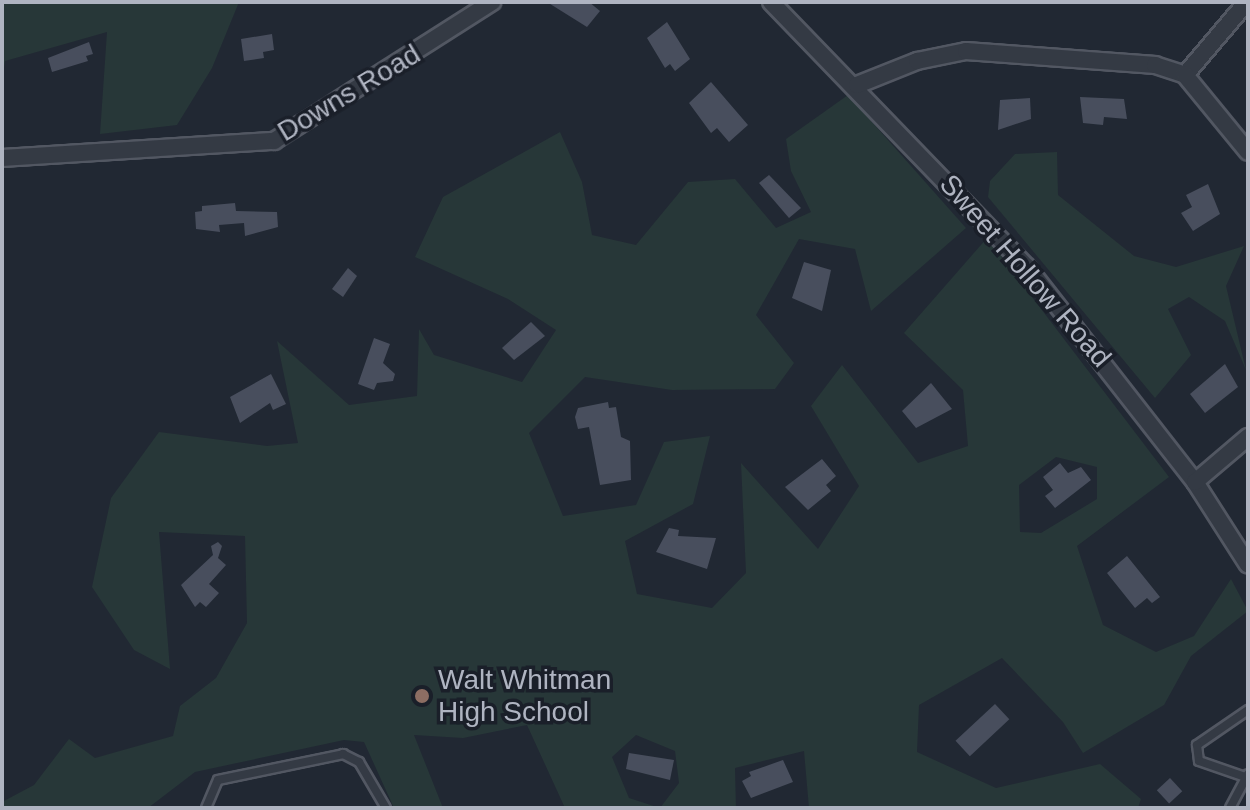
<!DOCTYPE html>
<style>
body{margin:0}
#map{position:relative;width:1250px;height:810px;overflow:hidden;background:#212833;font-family:Arial,sans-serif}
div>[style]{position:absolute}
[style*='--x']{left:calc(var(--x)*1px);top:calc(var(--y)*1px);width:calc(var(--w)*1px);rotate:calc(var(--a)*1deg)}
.green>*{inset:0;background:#273738}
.building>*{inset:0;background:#484e5d;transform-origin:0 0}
.roads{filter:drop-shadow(2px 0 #525762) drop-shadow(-2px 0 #525762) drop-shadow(0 2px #525762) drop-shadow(0 -2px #525762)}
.service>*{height:8px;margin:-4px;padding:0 4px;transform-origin:4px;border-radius:4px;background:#343a44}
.minor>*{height:16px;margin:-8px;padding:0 8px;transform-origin:8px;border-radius:8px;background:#343a44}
.dots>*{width:22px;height:22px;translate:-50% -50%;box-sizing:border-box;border:4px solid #1a1f29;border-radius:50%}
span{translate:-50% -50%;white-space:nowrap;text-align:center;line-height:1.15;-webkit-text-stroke:7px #1a1f29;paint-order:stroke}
.street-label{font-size:28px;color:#afb4c1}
.poi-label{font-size:28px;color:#afb4c1}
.left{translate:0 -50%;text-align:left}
.frame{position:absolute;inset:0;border:4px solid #afb4c1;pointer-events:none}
</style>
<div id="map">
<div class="green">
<div style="clip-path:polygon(2px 2px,239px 2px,212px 68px,177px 125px,100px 134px,107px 32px,5px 61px,2px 83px)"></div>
<div style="clip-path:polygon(evenodd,848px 95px,966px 228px,871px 311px,855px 249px,799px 239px,756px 315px,794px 363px,775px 389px,672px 390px,585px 377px,529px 433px,563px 516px,636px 505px,664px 442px,710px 436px,693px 504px,625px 541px,637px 594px,712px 608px,746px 573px,741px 463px,818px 549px,859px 486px,811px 406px,842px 365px,918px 463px,968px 446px,963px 390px,904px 333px,987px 238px,1169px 477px,1077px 546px,1103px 625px,1156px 652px,1194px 636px,1231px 579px,1248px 611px,1191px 656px,1164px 705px,1083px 753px,1063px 722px,1002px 658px,919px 705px,917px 752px,996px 788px,1100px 764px,1141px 799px,1138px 808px,809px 808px,804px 751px,735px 768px,736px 808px,565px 808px,527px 725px,463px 738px,414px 735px,443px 808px,394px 808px,364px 742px,344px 740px,195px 772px,148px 808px,2px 808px,2px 802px,34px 785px,69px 739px,95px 758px,173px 736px,180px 706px,216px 678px,247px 623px,245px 536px,159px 532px,170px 669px,134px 650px,92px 587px,111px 498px,159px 432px,267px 446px,298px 443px,277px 341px,349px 405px,417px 396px,419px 329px,434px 355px,522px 382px,556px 330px,508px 299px,415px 257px,443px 197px,560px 132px,582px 182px,592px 235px,636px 245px,688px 182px,735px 179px,776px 228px,811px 212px,791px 171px,786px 139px,848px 95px,1056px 457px,1097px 467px,1097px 499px,1041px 533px,1020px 532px,1019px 485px,1056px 457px,848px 95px,636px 735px,675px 751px,679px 783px,660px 808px,629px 798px,612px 757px,636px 735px)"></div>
<div style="clip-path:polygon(1057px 152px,1058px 195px,1134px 256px,1176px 267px,1244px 246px,1226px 286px,1246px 370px,1225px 321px,1189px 297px,1168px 309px,1191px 355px,1155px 398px,988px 197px,990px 181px,1015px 154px)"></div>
</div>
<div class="building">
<div style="clip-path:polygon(547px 2px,589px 2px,600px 11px,587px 27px)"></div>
<div style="clip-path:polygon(667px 22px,690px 59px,675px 71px,670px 64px,665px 68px,647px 38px)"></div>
<div style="clip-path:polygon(272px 34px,274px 50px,263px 52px,264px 58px,244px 61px,241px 39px)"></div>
<div style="clip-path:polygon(89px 42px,93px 54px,86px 56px,88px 61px,52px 72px,48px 58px)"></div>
<div style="clip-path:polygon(711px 82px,748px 125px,729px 142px,717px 128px,711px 133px,689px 103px)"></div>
<div style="clip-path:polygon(1080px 97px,1124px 99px,1127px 119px,1104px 117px,1103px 125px,1083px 123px)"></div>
<div style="clip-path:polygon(1030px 98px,1031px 119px,998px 130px,1000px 100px)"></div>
<div style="clip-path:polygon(769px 175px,801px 208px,789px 218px,759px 183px)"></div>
<div style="clip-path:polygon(1208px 184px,1220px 214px,1193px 231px,1181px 213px,1192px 207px,1186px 195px)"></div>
<div style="clip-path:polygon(235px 203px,236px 211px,277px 212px,278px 227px,245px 236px,244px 223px,219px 225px,220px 232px,196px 229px,195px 212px,202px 211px,202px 206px)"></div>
<div style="clip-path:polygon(804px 262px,831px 270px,822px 311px,792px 298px)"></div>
<div style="clip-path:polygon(348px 268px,357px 276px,343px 297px,332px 289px)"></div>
<div style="clip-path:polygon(531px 322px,545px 336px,514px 360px,502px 348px)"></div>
<div style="clip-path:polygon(374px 338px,390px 344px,383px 363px,395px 374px,393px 381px,377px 383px,374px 390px,358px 384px)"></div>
<div style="clip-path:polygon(1225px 364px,1238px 387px,1205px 413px,1190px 394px)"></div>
<div style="clip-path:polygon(271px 374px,286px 404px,273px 410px,270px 403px,240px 423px,230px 397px)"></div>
<div style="clip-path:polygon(931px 383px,952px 409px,916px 428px,902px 411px)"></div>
<div style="clip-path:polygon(608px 402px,609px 408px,616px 407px,621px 437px,630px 441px,631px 480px,600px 485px,589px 427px,578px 429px,575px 417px,578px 408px)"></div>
<div style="clip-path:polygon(822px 459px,836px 476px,826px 485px,831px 491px,808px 510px,785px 487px)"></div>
<div style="clip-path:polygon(1060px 463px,1068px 473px,1081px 467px,1091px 480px,1055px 508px,1045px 496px,1053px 490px,1043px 477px)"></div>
<div style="clip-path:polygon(669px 528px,679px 530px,678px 536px,716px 538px,707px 569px,656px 552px)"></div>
<div style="clip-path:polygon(218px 542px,222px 546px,218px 558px,226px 565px,209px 584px,219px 593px,206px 607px,200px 602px,195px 607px,181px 585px,213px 555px,211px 546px)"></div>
<div style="clip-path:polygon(1127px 556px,1160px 597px,1152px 603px,1147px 598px,1135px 608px,1107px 573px)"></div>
<div style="left:995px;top:704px;width:21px;height:54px;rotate:47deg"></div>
<div style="clip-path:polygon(629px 753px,674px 760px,670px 780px,626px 769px)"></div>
<div style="clip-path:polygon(783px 760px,793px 782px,751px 798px,742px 781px,751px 776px,749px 772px)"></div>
<div style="left:1170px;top:778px;width:18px;height:18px;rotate:47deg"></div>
</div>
<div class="roads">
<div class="service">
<div style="--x:1248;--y:710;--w:62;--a:145.5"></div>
<div style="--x:1197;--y:745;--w:16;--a:83"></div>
<div style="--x:1199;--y:761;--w:52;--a:19.1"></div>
<div style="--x:206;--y:808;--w:30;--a:-67"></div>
<div style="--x:218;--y:780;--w:128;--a:-11.7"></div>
<div style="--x:343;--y:754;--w:18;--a:27"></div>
<div style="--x:359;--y:762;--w:53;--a:59.6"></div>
<div style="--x:1230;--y:808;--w:38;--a:-62"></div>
</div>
<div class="minor">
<div style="--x:771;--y:2;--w:368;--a:46"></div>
<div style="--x:1027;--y:267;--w:273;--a:52"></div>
<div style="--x:1195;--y:482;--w:98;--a:57.4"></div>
<div style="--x:1185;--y:75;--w:96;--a:-49.7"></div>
<div style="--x:857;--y:85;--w:65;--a:-21.8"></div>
<div style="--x:917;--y:61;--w:50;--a:-11.5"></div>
<div style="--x:966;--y:51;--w:190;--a:4.2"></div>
<div style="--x:1155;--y:65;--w:32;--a:18"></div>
<div style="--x:1185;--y:75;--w:99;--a:50.7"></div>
<div style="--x:2;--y:158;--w:273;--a:-3.6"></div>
<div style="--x:274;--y:141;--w:259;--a:-32.5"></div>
<div style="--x:1195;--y:482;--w:70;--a:-40.3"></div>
</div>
</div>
<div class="dots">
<div style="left:422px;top:696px;background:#8d6e63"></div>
</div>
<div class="street-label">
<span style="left:349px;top:93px;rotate:-31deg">Downs Road</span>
<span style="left:1025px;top:271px;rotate:49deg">Sweet Hollow Road</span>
</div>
<div class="poi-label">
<span class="left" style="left:438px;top:696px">Walt Whitman<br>High School</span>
</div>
<div class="frame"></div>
</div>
